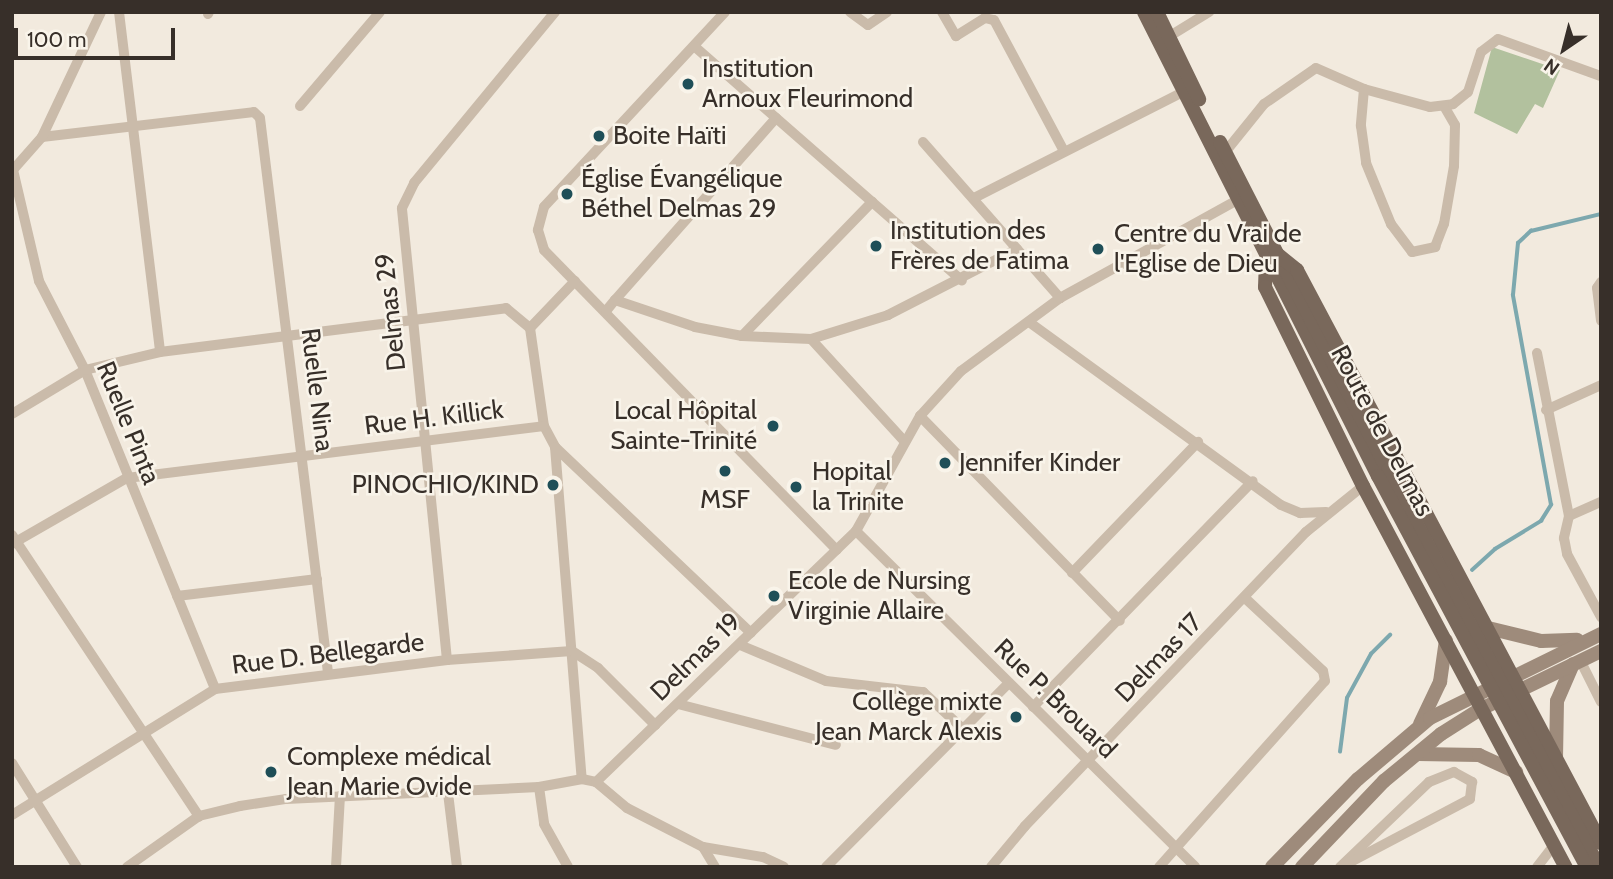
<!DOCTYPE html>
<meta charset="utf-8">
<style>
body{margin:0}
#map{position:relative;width:1613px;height:879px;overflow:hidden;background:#f2eade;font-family:Cabin,sans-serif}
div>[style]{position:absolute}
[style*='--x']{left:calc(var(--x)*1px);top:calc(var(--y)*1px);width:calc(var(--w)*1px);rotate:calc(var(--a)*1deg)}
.green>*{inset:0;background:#b2c19e}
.stream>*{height:3.5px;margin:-1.75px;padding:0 1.75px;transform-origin:1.75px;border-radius:1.75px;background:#7da8ae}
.minor>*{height:10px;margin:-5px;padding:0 5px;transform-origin:5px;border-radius:5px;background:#cabbaa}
.secondary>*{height:14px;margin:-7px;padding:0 7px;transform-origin:7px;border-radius:7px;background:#9e8b7b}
.primary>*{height:14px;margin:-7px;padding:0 7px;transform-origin:7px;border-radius:7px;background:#79685b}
.primary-bridge>*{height:14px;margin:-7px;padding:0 7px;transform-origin:7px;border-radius:7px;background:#79685b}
.dots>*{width:19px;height:19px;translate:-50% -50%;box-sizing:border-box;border:4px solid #f9f4ea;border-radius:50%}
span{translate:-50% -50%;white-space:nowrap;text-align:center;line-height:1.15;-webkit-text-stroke:5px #f9f4ea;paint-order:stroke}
.poi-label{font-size:26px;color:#372f29}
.left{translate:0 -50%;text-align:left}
.right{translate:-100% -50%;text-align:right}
.street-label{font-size:26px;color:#372f29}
.frame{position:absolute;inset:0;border:14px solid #372f29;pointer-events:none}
.north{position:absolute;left:1529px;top:14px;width:70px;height:70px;-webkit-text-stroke:5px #f9f4ea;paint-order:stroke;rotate:215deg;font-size:19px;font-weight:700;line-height:28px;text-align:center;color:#372f29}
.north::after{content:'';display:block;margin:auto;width:24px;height:32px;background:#372f29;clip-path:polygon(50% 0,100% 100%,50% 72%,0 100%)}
.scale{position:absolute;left:14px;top:28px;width:161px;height:32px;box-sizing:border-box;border:4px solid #372f29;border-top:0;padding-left:9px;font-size:21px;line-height:24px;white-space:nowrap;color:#372f29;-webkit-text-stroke:5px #f9f4ea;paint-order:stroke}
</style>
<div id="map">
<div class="green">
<div style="clip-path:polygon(1492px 47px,1560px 70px,1543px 108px,1535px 104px,1517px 134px,1474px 113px)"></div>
</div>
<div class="stream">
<div style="--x:1472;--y:570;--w:31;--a:-42"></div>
<div style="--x:1495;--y:549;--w:54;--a:-31.3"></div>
<div style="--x:1541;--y:521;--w:19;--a:-58"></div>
<div style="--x:1551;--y:505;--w:213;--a:-100.3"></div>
<div style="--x:1513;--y:295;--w:52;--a:-84.5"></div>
<div style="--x:1518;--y:243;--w:18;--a:-43"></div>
<div style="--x:1531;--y:231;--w:72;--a:-13.7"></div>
<div style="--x:1340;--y:752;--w:54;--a:-82.6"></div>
<div style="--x:1347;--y:698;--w:50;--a:-61.4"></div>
<div style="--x:1371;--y:654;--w:27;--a:-45"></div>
</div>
<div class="minor">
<div style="--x:119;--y:12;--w:342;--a:83.1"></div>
<div style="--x:725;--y:12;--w:266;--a:132.9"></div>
<div style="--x:544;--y:207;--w:24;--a:105"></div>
<div style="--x:538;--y:230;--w:21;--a:73"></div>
<div style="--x:544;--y:250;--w:419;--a:45.7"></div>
<div style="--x:850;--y:12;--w:22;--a:36"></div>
<div style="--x:868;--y:25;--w:23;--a:-34"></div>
<div style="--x:942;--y:12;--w:28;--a:60"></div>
<div style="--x:956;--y:36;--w:34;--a:-32"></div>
<div style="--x:985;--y:18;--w:9;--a:13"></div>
<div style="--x:994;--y:20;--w:146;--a:61.9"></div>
<div style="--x:208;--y:14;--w:2;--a:-63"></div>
<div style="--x:1165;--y:39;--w:52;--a:-31.5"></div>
<div style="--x:694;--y:46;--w:356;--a:41.2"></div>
<div style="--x:1364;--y:89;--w:37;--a:95"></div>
<div style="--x:1361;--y:126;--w:37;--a:82"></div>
<div style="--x:1366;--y:163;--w:66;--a:67.7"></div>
<div style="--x:1391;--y:224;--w:35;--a:53"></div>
<div style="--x:1412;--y:252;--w:24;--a:-12"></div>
<div style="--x:1435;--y:247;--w:25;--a:-69"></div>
<div style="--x:1444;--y:224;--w:59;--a:-80.2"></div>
<div style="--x:1454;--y:166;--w:41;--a:-88.6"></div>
<div style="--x:1455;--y:125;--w:22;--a:-120"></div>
<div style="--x:300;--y:106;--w:123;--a:-49.6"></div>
<div style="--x:42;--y:137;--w:213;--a:-6.7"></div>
<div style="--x:254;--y:112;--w:8;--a:45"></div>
<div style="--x:260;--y:118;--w:559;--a:83.01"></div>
<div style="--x:923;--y:142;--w:208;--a:48.7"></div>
<div style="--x:1222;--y:156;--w:67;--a:-51.1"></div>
<div style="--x:1264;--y:104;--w:63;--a:-34.7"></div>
<div style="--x:1316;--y:68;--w:52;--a:23.6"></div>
<div style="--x:1364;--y:89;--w:68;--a:15.3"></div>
<div style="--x:1430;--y:107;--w:23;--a:-7"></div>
<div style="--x:1453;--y:104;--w:19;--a:-39"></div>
<div style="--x:1468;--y:92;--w:42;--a:-72"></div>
<div style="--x:1481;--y:52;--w:21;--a:-37"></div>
<div style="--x:1498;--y:39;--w:109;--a:19.8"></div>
<div style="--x:13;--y:170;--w:114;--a:76.8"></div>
<div style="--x:39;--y:281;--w:100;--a:62.7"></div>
<div style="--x:85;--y:370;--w:344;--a:67.8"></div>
<div style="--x:12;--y:171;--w:45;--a:-48.6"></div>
<div style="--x:42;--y:137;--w:138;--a:-64.7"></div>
<div style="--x:976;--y:197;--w:239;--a:-26.9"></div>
<div style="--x:1601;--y:282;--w:7;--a:124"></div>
<div style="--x:1597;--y:288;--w:33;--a:83"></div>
<div style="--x:615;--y:300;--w:243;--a:-48.5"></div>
<div style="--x:606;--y:311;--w:14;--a:-51"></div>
<div style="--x:615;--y:300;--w:84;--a:18.6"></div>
<div style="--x:695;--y:327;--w:48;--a:10.8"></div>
<div style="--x:742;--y:336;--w:69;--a:2.5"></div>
<div style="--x:811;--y:339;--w:81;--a:-17.3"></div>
<div style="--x:888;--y:315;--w:145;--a:-27.1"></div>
<div style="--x:1029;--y:322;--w:311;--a:36"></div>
<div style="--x:1281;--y:505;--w:21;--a:23"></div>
<div style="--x:1300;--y:513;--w:26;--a:-2"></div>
<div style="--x:530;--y:328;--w:99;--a:81.9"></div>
<div style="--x:544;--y:426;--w:24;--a:62"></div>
<div style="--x:555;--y:447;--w:333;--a:85.4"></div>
<div style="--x:530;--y:328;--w:65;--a:-46.2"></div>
<div style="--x:742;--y:336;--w:187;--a:-45.9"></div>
<div style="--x:811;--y:339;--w:139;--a:47.6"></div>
<div style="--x:1537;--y:353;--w:166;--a:78.9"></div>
<div style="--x:1546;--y:410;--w:60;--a:-24.4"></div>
<div style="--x:12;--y:414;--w:85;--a:-31.1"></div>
<div style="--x:85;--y:370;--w:77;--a:-13.5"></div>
<div style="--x:160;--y:352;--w:349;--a:-7.2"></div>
<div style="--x:506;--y:308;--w:31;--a:40"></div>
<div style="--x:920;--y:416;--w:286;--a:45.7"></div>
<div style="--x:555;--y:447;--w:270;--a:43.5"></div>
<div style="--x:1569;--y:516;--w:23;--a:103"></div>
<div style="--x:1564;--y:538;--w:16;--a:79"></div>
<div style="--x:1567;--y:554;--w:72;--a:61.6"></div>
<div style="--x:1569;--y:516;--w:35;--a:-24"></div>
<div style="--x:856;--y:531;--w:477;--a:44.7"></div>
<div style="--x:12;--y:535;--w:338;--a:56.4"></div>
<div style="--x:12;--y:544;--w:133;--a:-29.9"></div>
<div style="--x:127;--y:478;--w:420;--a:-7.1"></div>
<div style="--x:1072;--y:573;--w:182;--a:-46.1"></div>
<div style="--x:177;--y:596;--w:141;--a:-6.9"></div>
<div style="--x:740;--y:645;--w:93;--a:22.7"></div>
<div style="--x:826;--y:681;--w:98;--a:6.5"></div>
<div style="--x:923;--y:692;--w:54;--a:42.8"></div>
<div style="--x:447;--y:660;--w:454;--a:-95.7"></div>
<div style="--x:402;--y:208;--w:28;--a:-64"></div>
<div style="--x:414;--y:183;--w:222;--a:-50.5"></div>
<div style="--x:1580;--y:660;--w:47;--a:63.4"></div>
<div style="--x:678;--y:704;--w:163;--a:14.5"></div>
<div style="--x:1033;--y:707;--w:315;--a:-45.8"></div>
<div style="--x:12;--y:763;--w:123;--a:58"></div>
<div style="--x:596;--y:782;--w:361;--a:-44"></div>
<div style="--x:856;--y:531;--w:132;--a:-60.9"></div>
<div style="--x:920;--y:416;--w:61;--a:-47.7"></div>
<div style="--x:961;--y:371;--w:123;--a:-36.4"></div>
<div style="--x:1060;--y:298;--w:207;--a:-28.9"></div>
<div style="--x:539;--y:787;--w:37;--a:82"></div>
<div style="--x:544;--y:824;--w:49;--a:60.8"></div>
<div style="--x:448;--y:793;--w:75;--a:83.1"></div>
<div style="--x:12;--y:815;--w:239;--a:-31.8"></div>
<div style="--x:215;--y:689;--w:234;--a:-7.1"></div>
<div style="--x:447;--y:660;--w:125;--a:-4.1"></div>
<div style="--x:572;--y:651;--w:31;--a:33"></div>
<div style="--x:598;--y:668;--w:81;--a:45"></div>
<div style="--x:703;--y:847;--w:23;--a:59"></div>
<div style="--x:127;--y:867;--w:88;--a:-35.3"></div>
<div style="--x:199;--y:816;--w:42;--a:-13.7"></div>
<div style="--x:240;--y:806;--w:47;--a:-8.7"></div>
<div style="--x:286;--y:799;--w:253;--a:-2.7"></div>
<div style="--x:539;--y:787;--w:44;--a:-10.5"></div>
<div style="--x:582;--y:779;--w:14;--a:12"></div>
<div style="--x:596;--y:782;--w:40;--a:40"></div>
<div style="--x:627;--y:808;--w:85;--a:27.2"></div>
<div style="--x:703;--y:847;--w:61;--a:9.5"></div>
<div style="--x:763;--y:857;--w:23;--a:25"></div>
<div style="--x:336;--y:867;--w:71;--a:-86.8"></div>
<div style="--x:826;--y:867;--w:258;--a:-45.2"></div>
<div style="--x:991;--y:867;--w:53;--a:-50.3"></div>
<div style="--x:1025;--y:826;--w:407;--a:-46.3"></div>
<div style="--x:1306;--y:532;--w:73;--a:-38.9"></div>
<div style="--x:1159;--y:867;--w:249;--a:-48.3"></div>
<div style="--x:1325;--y:681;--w:10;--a:-101"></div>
<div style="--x:1323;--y:671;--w:105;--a:-136.9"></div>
<div style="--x:1340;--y:867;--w:123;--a:-43.7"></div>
<div style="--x:1429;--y:782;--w:27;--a:-22"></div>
<div style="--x:1454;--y:772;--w:21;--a:29"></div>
<div style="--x:1472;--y:782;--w:17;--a:97"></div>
<div style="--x:1470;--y:799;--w:146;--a:152.2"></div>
<div style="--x:1537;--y:867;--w:28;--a:-52"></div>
</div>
<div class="secondary">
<div style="--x:1484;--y:627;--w:59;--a:13.8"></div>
<div style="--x:1541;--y:641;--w:36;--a:-2"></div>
<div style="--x:1420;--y:724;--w:47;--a:-64.5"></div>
<div style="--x:1440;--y:682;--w:42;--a:-81.9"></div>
<div style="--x:1418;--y:754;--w:61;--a:0.9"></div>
<div style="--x:1479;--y:755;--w:41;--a:24.7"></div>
<div style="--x:1556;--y:758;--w:57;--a:-89"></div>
<div style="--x:1557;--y:701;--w:40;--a:-66.6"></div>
<div style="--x:1272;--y:867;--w:123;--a:-45.7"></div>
<div style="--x:1358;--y:779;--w:94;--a:-40.3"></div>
<div style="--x:1430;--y:718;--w:191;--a:-26.2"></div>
<div style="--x:1302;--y:867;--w:119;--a:-46.4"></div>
<div style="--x:1384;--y:781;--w:74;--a:-39.5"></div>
<div style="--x:1441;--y:734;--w:45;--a:-32.3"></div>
<div style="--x:1479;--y:710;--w:136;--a:-25.8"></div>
</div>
<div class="primary">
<div style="--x:1144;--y:12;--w:520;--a:63.24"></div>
<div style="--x:1157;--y:12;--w:97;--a:64.2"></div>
<div style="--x:1220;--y:142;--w:369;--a:62.9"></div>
<div style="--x:1276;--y:253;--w:27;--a:39"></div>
<div style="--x:1297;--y:270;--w:649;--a:62.05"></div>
<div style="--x:1266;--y:259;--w:28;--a:92"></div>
<div style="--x:1265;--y:287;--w:222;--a:63.8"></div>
<div style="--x:1363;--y:486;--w:432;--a:62"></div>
</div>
<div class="primary-bridge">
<div style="--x:1388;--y:470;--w:450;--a:62"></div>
<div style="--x:1378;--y:476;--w:443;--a:61.9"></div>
</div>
<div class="dots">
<div style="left:688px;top:84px;background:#1f4f58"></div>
<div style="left:599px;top:136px;background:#1f4f58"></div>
<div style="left:567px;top:194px;background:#1f4f58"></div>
<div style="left:876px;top:246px;background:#1f4f58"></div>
<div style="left:1098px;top:249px;background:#1f4f58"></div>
<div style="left:773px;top:426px;background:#1f4f58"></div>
<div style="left:945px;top:463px;background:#1f4f58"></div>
<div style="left:725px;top:471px;background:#1f4f58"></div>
<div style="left:553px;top:485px;background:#1f4f58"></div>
<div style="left:796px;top:487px;background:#1f4f58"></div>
<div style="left:774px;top:596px;background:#1f4f58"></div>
<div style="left:1016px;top:717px;background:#1f4f58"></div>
<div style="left:271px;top:772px;background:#1f4f58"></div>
</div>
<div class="poi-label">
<span class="left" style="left:702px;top:84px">Institution<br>Arnoux Fleurimond</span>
<span class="left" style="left:613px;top:136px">Boite Haïti</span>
<span class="left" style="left:581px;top:194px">Église Évangélique<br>Béthel Delmas 29</span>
<span class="left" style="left:890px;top:246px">Institution des<br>Frères de Fatima</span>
<span class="left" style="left:1114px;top:249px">Centre du Vrai de<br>l'Eglise de Dieu</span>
<span class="right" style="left:757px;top:426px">Local Hôpital<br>Sainte-Trinité</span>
<span class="left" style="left:959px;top:463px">Jennifer Kinder</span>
<span class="left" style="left:812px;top:487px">Hopital<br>la Trinite</span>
<span class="right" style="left:539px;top:485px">PINOCHIO/KIND</span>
<span style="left:725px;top:500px">MSF</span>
<span class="left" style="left:788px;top:596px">Ecole de Nursing<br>Virginie Allaire</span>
<span class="right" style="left:1002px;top:717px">Collège mixte<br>Jean Marck Alexis</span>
<span class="left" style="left:287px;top:772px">Complexe médical<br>Jean Marie Ovide</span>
</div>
<div class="street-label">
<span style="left:391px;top:312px;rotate:-96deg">Delmas 29</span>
<span style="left:317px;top:390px;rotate:83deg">Ruelle Nina</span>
<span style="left:434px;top:418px;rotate:-7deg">Rue H. Killick</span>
<span style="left:128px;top:423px;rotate:68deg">Ruelle Pinta</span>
<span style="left:1382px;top:431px;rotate:62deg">Route de Delmas</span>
<span style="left:328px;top:654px;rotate:-7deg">Rue D. Bellegarde</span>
<span style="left:696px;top:657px;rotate:-44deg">Delmas 19</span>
<span style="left:1159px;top:658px;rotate:-46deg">Delmas 17</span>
<span style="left:1055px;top:699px;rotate:44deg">Rue P. Brouard</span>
</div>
<div class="frame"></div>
<div class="north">N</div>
<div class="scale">100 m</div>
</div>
